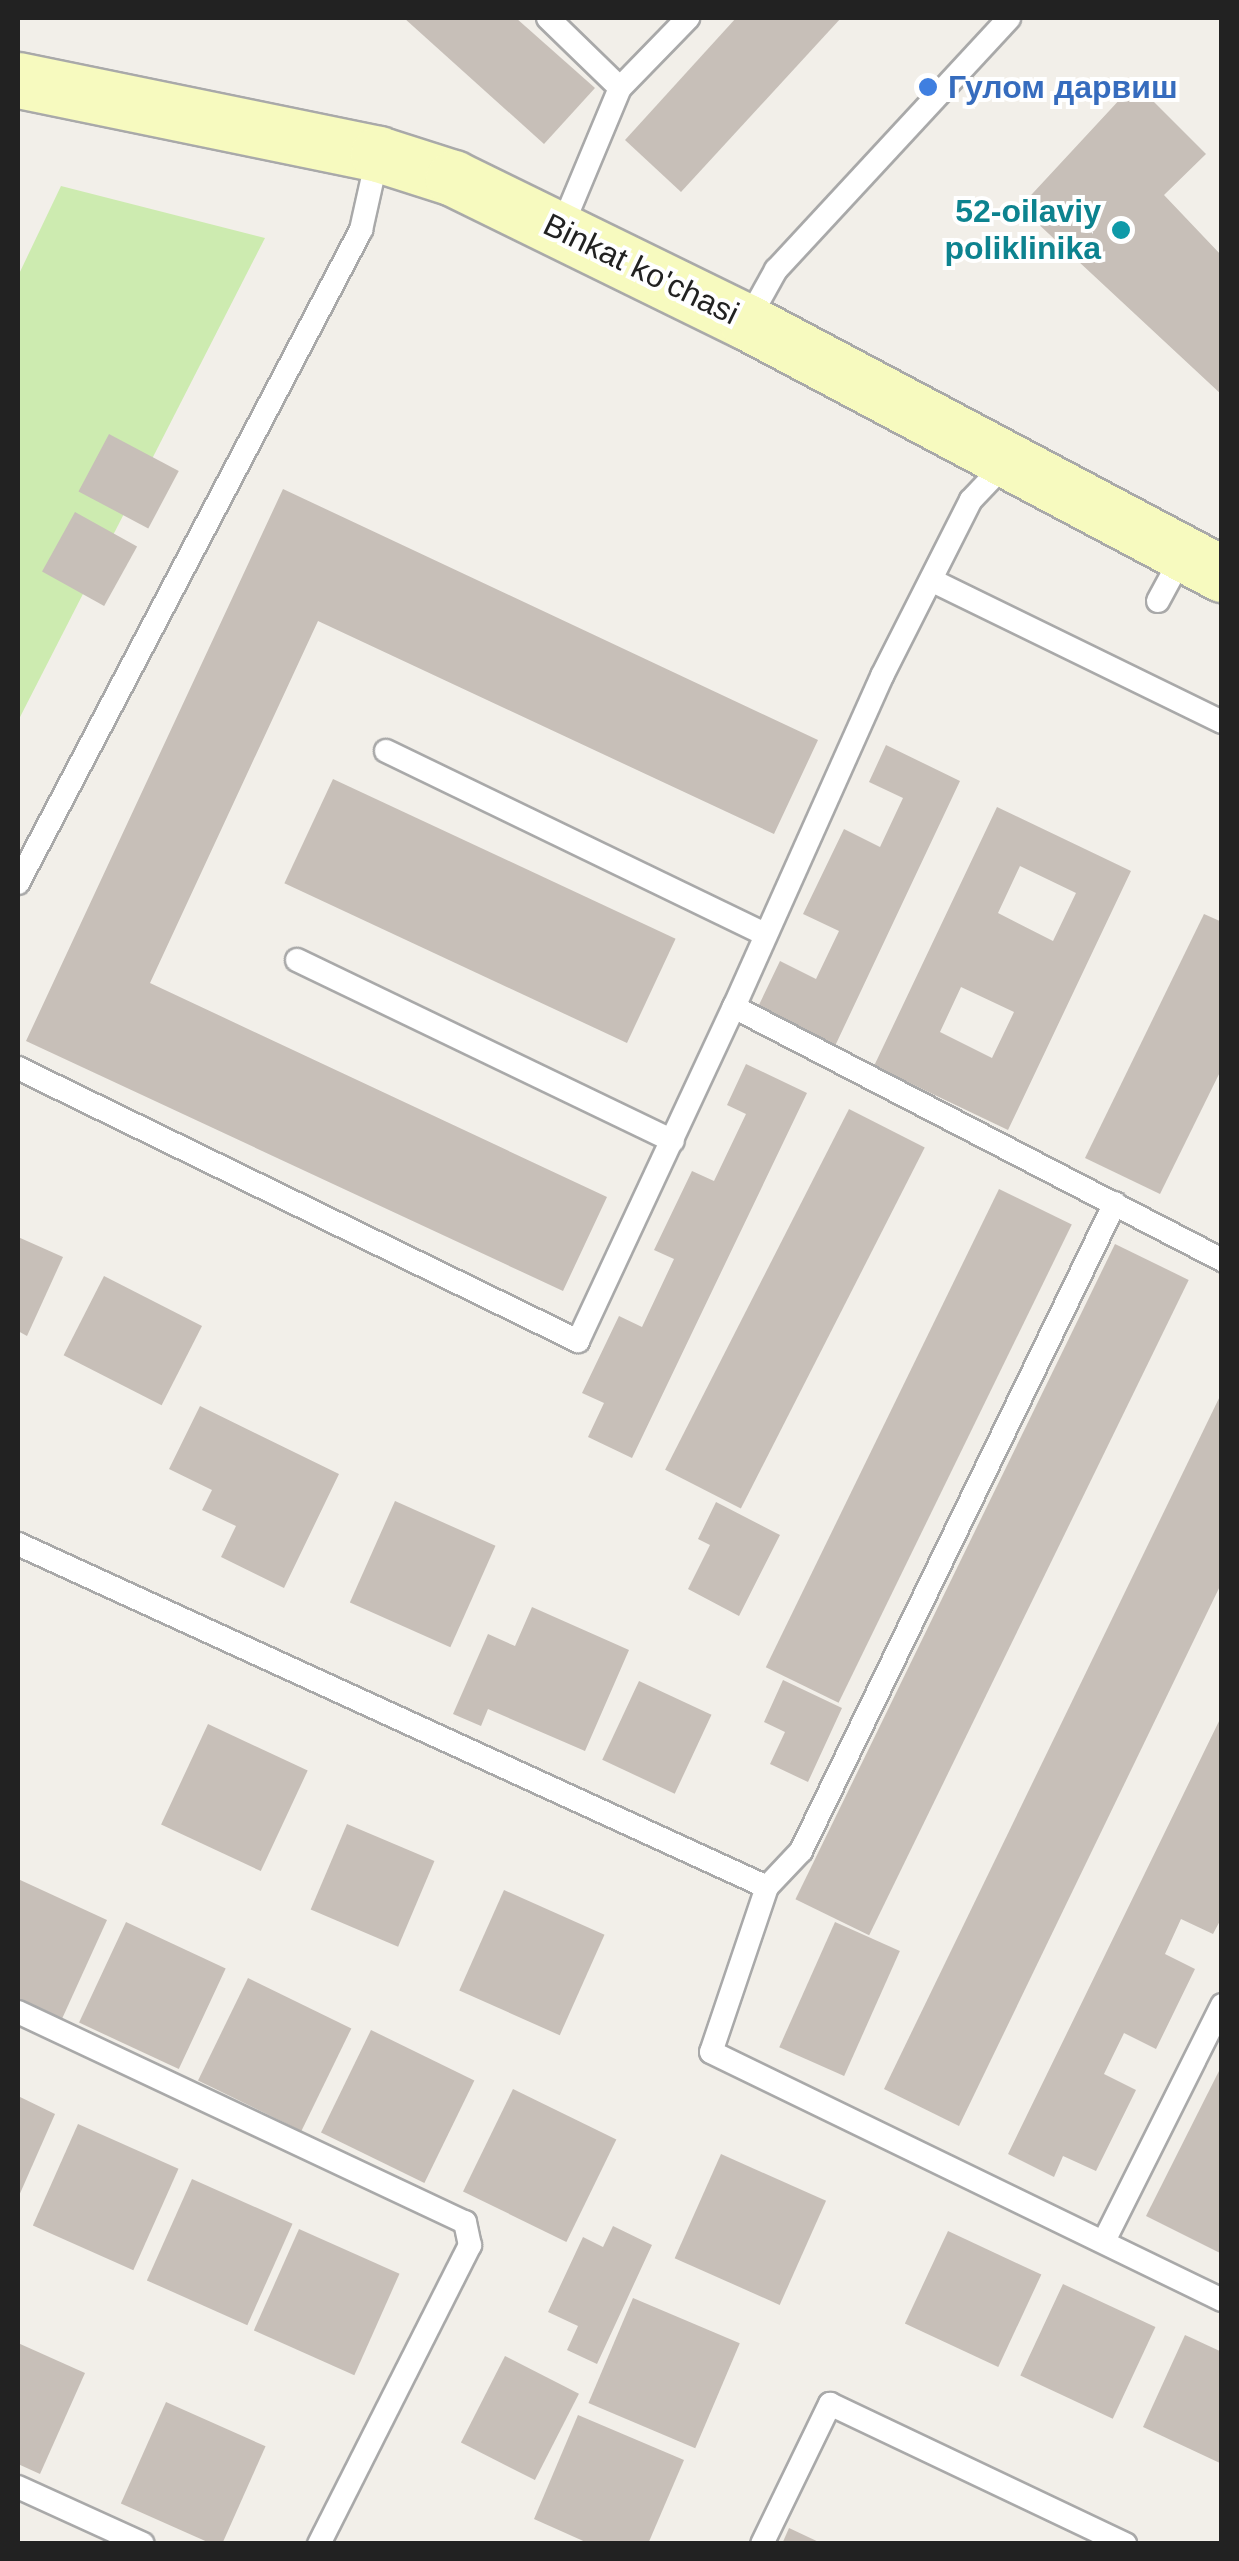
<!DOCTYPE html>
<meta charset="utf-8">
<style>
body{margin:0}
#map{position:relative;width:1239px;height:2561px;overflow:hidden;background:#f2efe9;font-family:Arial,sans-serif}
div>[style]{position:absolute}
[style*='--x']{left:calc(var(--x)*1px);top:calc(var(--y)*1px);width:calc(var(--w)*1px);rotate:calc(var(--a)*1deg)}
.grass>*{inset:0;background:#cdebb0}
.building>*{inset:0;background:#c7bfb8;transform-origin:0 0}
.roads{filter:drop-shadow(2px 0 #a9a9a9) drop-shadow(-2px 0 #a9a9a9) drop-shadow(0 2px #a9a9a9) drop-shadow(0 -2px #a9a9a9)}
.service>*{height:22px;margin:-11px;padding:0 11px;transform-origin:11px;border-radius:11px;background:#fff}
.secondary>*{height:55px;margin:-27.5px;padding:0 27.5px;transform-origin:27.5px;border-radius:27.5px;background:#f7fabf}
.dots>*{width:28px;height:28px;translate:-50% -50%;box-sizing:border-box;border:5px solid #fff;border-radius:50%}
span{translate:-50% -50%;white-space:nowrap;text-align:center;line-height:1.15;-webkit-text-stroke:8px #fff;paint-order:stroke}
.shop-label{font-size:32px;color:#366cbe;font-weight:700}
.left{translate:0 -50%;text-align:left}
.culture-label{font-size:32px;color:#0d838f;font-weight:700}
.right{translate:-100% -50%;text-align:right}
.street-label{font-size:32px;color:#222}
.frame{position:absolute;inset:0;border:20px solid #222;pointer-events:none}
</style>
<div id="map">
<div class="grass">
<div style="clip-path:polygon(61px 186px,265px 238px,18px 721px,18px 276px)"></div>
</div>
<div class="building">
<div style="clip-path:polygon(404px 18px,516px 18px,595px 88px,544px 144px)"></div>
<div style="clip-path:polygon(736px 18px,841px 18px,681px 192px,625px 140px)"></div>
<div style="clip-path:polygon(1135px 83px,1206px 154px,1164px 195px,1222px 256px,1222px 395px,1020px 207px)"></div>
<div style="left:109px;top:434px;width:79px;height:65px;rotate:28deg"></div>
<div style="clip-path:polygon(283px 489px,818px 740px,774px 834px,318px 621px,150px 983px,607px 1197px,563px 1291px,26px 1041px)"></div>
<div style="left:75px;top:512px;width:71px;height:68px;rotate:29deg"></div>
<div style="clip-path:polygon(886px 745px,960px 781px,835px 1046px,757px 1009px,780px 961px,816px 979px,839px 931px,803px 914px,844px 829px,880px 847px,903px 798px,869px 782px)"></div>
<div style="left:333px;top:779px;width:378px;height:115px;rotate:25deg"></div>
<div style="clip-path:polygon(evenodd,997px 807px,1131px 871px,1008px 1130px,874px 1066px,997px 807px,1020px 866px,1076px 893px,1053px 941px,998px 913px,1020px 866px,997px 807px,961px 987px,1014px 1012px,992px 1058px,940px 1032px,961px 987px)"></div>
<div style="clip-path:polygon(1204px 914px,1222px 922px,1222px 1068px,1160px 1194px,1085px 1158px)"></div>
<div style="clip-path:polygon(746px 1064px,807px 1093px,632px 1458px,588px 1437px,604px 1403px,582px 1393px,619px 1316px,642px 1327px,674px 1259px,654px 1250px,692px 1171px,714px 1181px,746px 1114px,727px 1105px)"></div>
<div style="left:849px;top:1109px;width:85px;height:405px;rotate:27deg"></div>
<div style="left:999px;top:1189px;width:81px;height:532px;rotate:26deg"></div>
<div style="clip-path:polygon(18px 1237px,63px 1257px,27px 1336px,18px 1331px)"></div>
<div style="left:1115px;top:1244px;width:82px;height:729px;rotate:26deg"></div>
<div style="left:104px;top:1276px;width:110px;height:89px;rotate:27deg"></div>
<div style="clip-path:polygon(1222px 1392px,1222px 1582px,959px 2126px,884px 2089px)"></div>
<div style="clip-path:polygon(200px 1406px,339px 1474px,284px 1588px,221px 1557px,236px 1526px,202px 1510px,212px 1490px,169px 1469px)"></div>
<div style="left:395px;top:1501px;width:110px;height:111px;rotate:24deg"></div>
<div style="clip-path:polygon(716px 1502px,780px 1535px,739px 1616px,688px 1589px,710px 1545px,698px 1539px)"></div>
<div style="clip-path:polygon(532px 1607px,629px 1650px,585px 1751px,488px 1709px,481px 1726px,453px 1714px,488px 1634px,515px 1646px)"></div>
<div style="clip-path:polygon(783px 1680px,842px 1708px,808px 1782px,770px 1764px,785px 1732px,764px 1722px)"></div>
<div style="left:639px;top:1681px;width:80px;height:87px;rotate:25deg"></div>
<div style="clip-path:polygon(1222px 1715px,1222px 1917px,1213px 1934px,1181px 1919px,1165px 1954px,1195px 1969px,1156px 2049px,1124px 2033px,1104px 2074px,1136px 2090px,1096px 2171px,1063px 2156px,1054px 2177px,1008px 2154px)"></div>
<div style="left:208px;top:1724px;width:110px;height:111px;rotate:25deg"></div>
<div style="left:347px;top:1824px;width:95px;height:93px;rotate:23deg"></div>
<div style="clip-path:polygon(18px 1879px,107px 1920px,61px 2021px,18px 2001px)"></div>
<div style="left:504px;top:1890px;width:110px;height:110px;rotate:24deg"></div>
<div style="left:126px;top:1922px;width:110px;height:111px;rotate:25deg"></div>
<div style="left:835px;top:1922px;width:71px;height:137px;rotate:24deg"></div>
<div style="left:248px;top:1978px;width:115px;height:114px;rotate:26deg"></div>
<div style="left:371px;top:2030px;width:115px;height:114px;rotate:26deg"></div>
<div style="clip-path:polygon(1222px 2065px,1222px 2254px,1146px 2216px)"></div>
<div style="left:513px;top:2089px;width:115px;height:114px;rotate:26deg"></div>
<div style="clip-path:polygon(18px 2096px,55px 2114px,18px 2198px)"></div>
<div style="left:78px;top:2124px;width:110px;height:111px;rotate:24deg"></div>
<div style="left:721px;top:2154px;width:115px;height:114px;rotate:24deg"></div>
<div style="left:192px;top:2179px;width:110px;height:111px;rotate:24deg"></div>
<div style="clip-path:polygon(613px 2226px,652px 2245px,597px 2364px,567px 2350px,578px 2326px,548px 2312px,583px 2237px,603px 2247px)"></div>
<div style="left:299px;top:2229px;width:110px;height:111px;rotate:24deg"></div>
<div style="left:948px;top:2231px;width:103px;height:102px;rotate:25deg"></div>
<div style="left:1063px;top:2284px;width:102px;height:101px;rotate:25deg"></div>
<div style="left:633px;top:2298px;width:116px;height:114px;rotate:23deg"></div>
<div style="clip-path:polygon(1185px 2335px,1222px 2352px,1222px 2464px,1143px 2427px)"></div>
<div style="clip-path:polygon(18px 2343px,85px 2373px,40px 2474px,18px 2464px)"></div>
<div style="left:505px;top:2356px;width:83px;height:97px;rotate:27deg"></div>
<div style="left:166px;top:2402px;width:109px;height:111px;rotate:24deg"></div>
<div style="clip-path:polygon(578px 2415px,684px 2460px,648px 2544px,590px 2544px,534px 2519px)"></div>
<div style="clip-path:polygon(789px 2528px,823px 2544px,782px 2544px)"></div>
</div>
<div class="roads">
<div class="service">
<div style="--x:548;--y:18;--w:100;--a:44.2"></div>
<div style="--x:620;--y:88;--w:98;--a:-45.8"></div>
<div style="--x:561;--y:229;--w:153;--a:-67.3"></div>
<div style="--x:747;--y:322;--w:60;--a:-60.9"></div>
<div style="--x:776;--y:270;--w:343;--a:-47.2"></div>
<div style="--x:931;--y:580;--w:324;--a:26"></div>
<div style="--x:1158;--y:601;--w:55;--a:-61.6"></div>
<div style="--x:386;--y:751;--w:421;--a:25.8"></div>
<div style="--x:18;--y:883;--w:738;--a:-62.29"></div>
<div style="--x:361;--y:230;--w:78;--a:-77.4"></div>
<div style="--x:297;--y:960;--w:417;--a:25.7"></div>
<div style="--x:734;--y:1007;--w:363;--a:-65.9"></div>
<div style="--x:882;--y:676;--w:197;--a:-63.2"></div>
<div style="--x:971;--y:500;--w:55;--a:-46.5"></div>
<div style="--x:18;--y:1068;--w:623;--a:25.99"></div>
<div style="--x:578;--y:1341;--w:369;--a:-65"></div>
<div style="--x:734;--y:1007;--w:550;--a:27.4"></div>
<div style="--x:18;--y:1544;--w:824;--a:24.61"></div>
<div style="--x:767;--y:1887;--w:174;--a:108.7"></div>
<div style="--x:711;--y:2052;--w:568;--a:25.89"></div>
<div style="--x:767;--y:1887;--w:50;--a:-46.6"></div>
<div style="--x:801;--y:1851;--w:720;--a:-64.15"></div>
<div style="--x:18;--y:2012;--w:494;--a:25.2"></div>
<div style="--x:465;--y:2222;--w:24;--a:78"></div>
<div style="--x:470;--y:2245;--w:335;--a:116.8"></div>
<div style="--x:1104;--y:2241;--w:264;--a:-63.4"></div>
<div style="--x:18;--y:2487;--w:137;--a:24.5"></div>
<div style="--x:762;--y:2544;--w:156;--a:-64.1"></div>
<div style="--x:830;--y:2404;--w:327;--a:25.4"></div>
</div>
<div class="secondary">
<div style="--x:18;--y:80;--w:368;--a:11.6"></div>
<div style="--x:378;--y:154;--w:79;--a:17.7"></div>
<div style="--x:453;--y:178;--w:327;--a:26.1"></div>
<div style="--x:747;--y:322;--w:538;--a:27.95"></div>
</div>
</div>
<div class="dots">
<div style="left:928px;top:87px;background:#3f7fe0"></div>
<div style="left:1121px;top:230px;background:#0f9aa8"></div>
</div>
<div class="shop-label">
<span class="left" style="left:948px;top:87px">Гулом дарвиш</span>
</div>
<div class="culture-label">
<span class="right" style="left:1101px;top:230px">52-oilaviy<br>poliklinika</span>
</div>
<div class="street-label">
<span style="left:641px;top:269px;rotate:26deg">Binkat ko'chasi</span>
</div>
<div class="frame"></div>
</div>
